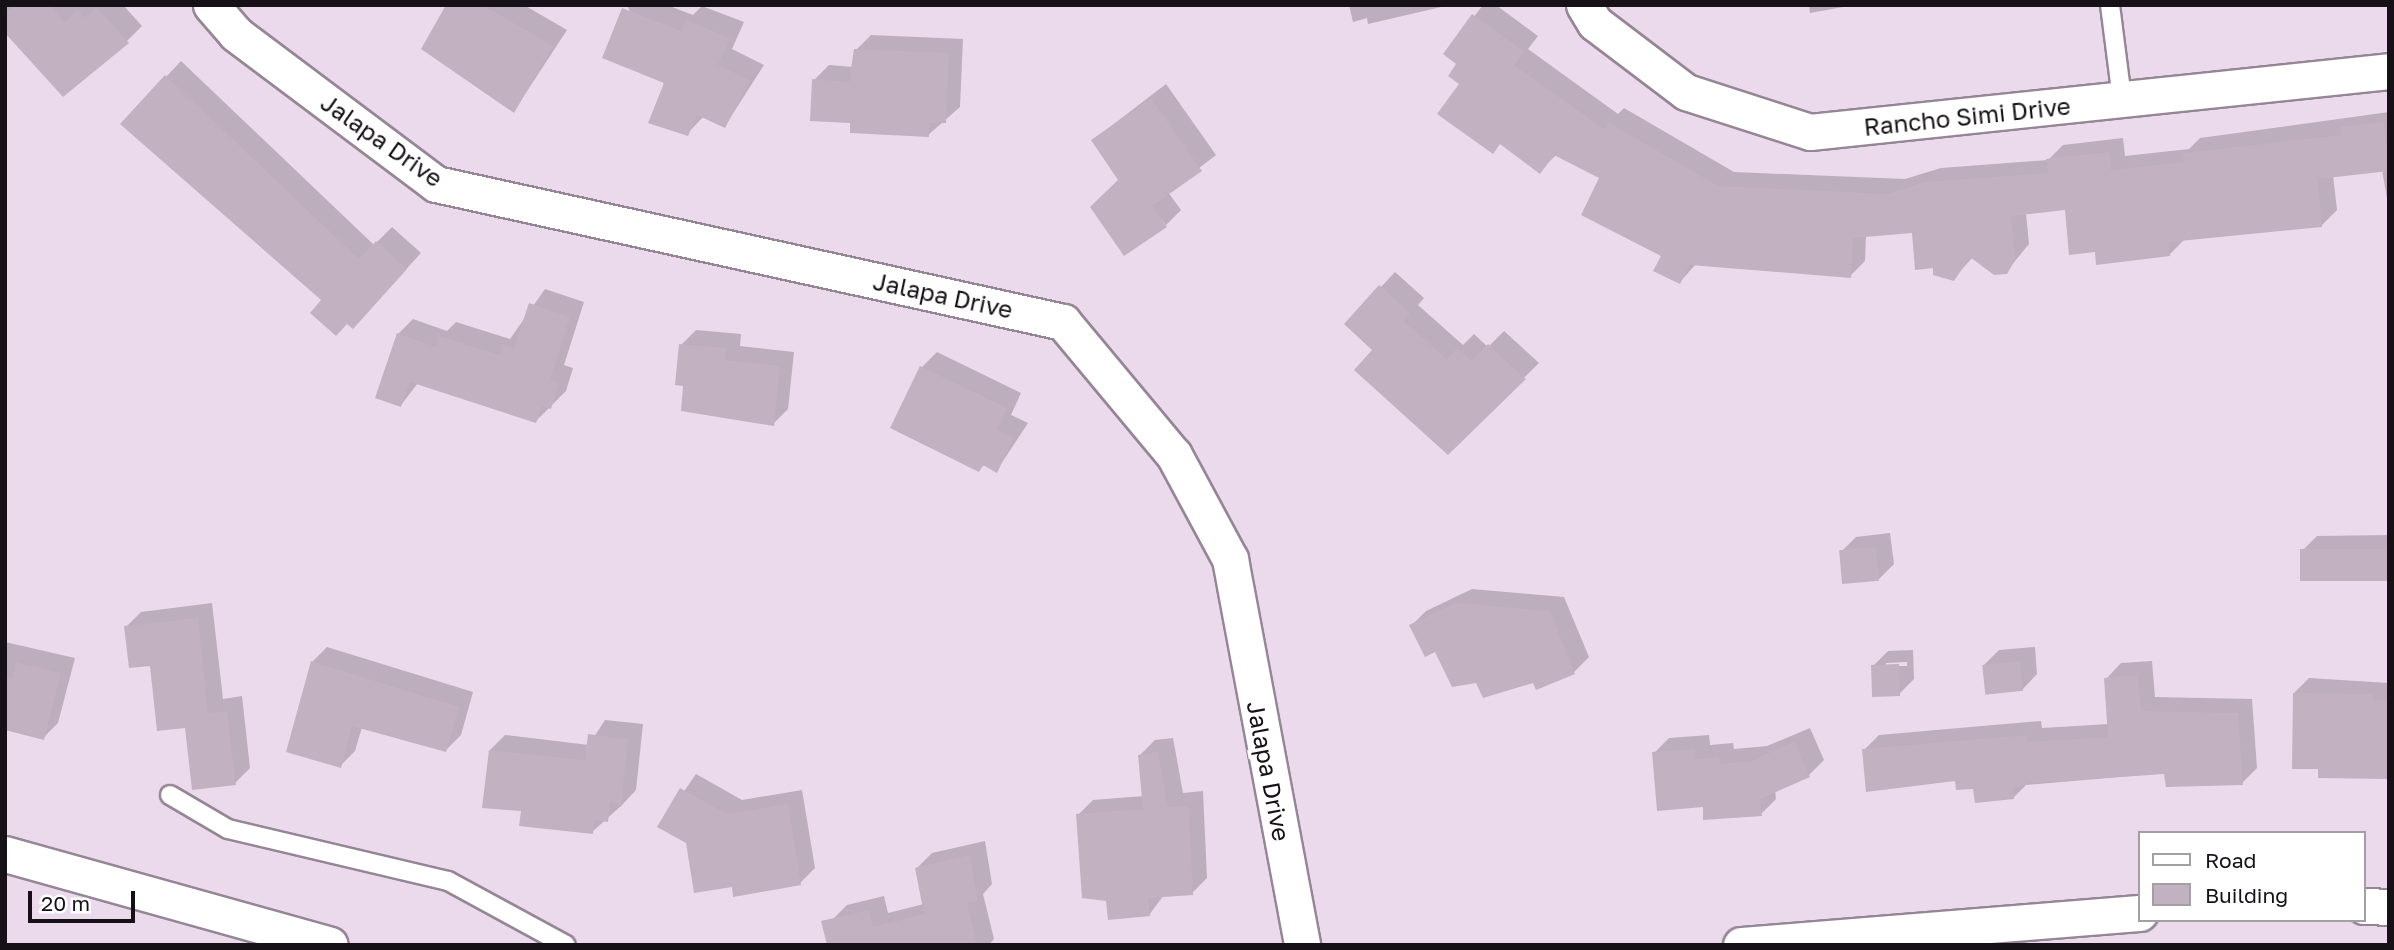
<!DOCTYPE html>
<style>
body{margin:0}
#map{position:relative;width:2394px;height:950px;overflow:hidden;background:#ebdaeb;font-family:"Golos Text",sans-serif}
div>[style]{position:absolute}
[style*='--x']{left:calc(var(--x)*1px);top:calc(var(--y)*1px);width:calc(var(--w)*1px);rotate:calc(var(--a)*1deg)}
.shadow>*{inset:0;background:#0003}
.building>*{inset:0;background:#c2b1c1;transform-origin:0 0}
.roads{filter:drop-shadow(2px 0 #958695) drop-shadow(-2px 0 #958695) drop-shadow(0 2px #958695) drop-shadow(0 -2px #958695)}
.lane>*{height:18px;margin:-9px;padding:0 9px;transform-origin:9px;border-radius:9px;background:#fff}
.street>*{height:35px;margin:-17.5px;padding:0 17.5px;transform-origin:17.5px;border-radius:17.5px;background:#fff}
span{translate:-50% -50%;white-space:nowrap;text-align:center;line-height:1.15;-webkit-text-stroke:7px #fff;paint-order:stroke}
.street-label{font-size:24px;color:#161116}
.frame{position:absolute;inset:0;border:7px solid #161116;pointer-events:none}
.legend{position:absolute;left:2138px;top:831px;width:228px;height:91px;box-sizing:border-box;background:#fff;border:2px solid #a2a0a2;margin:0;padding:9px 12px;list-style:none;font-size:21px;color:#161116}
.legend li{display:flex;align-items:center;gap:14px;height:35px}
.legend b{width:35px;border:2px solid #a2a0a2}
.scale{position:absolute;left:28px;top:891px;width:107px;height:32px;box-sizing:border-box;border:4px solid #161116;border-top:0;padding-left:9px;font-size:21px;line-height:24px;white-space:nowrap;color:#161116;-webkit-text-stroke:5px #fff;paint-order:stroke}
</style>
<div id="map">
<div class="shadow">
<div style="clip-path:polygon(5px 5px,123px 5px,142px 26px,127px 41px,5px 31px)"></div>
<div style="clip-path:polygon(448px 5px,524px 5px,567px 30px,514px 111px)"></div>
<div style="clip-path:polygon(627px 5px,667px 5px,693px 15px,702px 6px,744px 22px,732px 49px,764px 65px,725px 126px,704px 116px,687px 134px)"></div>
<div style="clip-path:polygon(1349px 5px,1450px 5px,1368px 24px,1367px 18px,1353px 22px)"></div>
<div style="clip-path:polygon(1483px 5px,1496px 5px,1538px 36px,1528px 49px,1618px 114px,1624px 108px,1734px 172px,1905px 179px,1941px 168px,2048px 160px,2063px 145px,2123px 138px,2125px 156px,2189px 149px,2200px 138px,2389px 112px,2389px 210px,2382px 170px,2333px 175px,2337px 210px,2322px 225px,2185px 239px,2169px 255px,2096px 250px,2066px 208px,2026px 213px,2029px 244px,2006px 272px,1973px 257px,1953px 279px,1935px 266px,1913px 231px,1866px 235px,1865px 261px,1850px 276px,1696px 264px,1680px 282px,1602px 177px,1557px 154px,1540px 171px,1462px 83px,1459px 63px,1445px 54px)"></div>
<div style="clip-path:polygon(1809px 5px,1854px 5px,1810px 13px)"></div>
<div style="clip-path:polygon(871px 35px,963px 39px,960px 107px,928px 135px,852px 122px,814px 80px,829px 65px,853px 67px,856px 50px)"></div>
<div style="clip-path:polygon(181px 61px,374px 245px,392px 227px,421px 253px,367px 312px,324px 300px,122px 124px)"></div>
<div style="clip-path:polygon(1166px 84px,1216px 155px,1168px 192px,1181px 210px,1166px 225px,1093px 140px)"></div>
<div style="clip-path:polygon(1395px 272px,1424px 298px,1418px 305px,1463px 345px,1474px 334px,1488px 347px,1504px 331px,1539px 363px,1448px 453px,1374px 349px,1381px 287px)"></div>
<div style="clip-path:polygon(545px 289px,584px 302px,564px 365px,573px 368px,566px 391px,536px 421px,418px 383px,401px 405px,398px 334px,413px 319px,447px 331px,456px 322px,510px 339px)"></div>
<div style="clip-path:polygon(696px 330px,741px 334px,740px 346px,794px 352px,788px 409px,773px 424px,685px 384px,681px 345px)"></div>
<div style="clip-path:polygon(937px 352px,1021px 393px,1011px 415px,1028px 423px,997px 470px,985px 464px,979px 470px,892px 427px,922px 367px)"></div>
<div style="clip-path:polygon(1890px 533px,1894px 564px,1879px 579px,1841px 552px,1856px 537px)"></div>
<div style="clip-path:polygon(2389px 535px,2388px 580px,2302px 551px,2317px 536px)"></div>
<div style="clip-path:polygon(1472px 589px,1564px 597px,1589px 657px,1574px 672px,1537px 688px,1534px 681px,1477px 681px,1411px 626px,1426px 611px)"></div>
<div style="clip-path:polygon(212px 603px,223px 699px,242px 696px,250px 768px,235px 783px,186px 727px,126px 627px,141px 612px)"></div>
<div style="clip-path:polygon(5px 642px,75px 658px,58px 723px,43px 738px,5px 729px)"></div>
<div style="clip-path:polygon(327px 647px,473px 692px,461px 735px,446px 750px,362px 727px,355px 751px,340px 766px,312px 662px)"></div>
<div style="clip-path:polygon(2035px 647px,2037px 674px,2022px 690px,1984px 665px,1999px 650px)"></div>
<div style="clip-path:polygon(evenodd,1913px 650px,1914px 679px,1899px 694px,1873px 666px,1888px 651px,1913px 650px,1907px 662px,1907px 666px,1886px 666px,1886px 663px,1907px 662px)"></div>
<div style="clip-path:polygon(2152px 661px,2155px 697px,2252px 699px,2257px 768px,2242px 783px,2166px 773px,2026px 785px,2014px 797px,1864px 750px,1879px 735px,2041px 721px,2042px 728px,2109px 724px,2106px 679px,2121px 663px)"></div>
<div style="clip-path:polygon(2309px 678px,2389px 683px,2389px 777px,2294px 693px)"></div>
<div style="clip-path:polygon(605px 720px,643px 724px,636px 790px,622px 805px,592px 832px,523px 810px,490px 750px,505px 735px,589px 745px)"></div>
<div style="clip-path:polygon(1810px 728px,1824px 760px,1809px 775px,1775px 790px,1776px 799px,1761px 814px,1704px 806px,1654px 753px,1669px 738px,1709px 735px,1710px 745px,1733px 743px,1734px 749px,1767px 746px)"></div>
<div style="clip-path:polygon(1173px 738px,1183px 793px,1203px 791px,1207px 878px,1192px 893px,1164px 895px,1149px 915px,1108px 900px,1078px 815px,1093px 800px,1144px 796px,1140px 755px,1155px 740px)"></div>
<div style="clip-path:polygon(696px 774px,742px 800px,802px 790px,815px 868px,800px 883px,660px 826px)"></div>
<div style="clip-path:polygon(985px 841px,992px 884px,983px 894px,994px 939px,989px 945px,838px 945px,832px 920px,847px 905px,884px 896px,888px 913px,924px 904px,917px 868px,932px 853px)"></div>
</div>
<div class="building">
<div style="clip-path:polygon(15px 5px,49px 5px,65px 22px,78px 10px,85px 18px,96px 7px,129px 43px,63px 97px,5px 33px,5px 14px)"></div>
<div style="clip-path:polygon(446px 5px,483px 5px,553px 46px,514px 113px,421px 49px)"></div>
<div style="clip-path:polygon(622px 8px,681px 31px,686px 20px,730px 38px,718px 65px,750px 80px,725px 128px,697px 115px,688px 136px,648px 123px,664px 83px,602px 58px)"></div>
<div style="clip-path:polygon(1472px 14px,1524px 51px,1514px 65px,1604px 129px,1608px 122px,1718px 186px,1888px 194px,1924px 182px,2048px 173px,2046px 159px,2109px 152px,2111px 170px,2184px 162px,2183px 153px,2341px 135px,2340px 127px,2384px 122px,2389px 171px,2318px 179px,2322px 227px,2169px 242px,2170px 256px,2096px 265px,2095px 252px,2069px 255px,2065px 210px,2011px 216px,2015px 260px,2007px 274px,1994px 275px,1970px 257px,1954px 281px,1933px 275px,1933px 268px,1915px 270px,1912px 233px,1853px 238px,1851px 278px,1690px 265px,1680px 284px,1653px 271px,1661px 256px,1581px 215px,1599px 178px,1554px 155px,1540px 174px,1500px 144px,1493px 154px,1437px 114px,1459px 84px,1448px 76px,1456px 64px,1443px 54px)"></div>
<div style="clip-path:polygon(854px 49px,949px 53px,946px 123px,930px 123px,929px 137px,850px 133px,850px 123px,810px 121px,812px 79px,849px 82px)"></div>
<div style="clip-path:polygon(165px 75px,359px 259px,376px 241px,407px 269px,353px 329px,347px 324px,336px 336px,310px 313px,321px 300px,120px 124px)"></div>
<div style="clip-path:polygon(1151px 98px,1202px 171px,1152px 206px,1167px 227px,1124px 256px,1090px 207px,1118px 180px,1091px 140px)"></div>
<div style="clip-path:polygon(1379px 285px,1411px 314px,1404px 321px,1447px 360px,1457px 348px,1472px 361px,1488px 344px,1526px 379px,1448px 455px,1354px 370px,1372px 350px,1344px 324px)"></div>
<div style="clip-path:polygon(529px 303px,570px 317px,550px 380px,559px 383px,551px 409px,542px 406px,536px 423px,410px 382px,401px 407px,375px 398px,397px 333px,436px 347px,439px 336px,499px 355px,503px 345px,514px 348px)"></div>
<div style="clip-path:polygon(679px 344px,727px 348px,725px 360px,780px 366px,774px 426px,681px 411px,683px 386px,675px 385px)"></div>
<div style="clip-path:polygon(920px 366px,1007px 408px,997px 430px,1014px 438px,997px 473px,983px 465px,979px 472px,890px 428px)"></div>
<div style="left:1876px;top:547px;width:34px;height:37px;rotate:85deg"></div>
<div style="left:2388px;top:549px;width:32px;height:88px;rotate:90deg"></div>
<div style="clip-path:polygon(1456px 603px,1550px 611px,1575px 674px,1536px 690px,1533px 683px,1483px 698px,1476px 683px,1452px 687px,1435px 652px,1425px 657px,1409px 625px)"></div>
<div style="clip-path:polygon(198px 618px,208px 713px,227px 711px,236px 785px,192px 790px,185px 728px,157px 731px,150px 666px,129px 668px,124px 626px)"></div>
<div style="clip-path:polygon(311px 661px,459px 707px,446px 752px,352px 726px,341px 768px,286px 752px)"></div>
<div style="left:2020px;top:661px;width:30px;height:38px;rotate:84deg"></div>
<div style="clip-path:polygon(16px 662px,61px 673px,44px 740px,5px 730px,5px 676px,13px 678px)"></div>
<div style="left:1899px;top:664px;width:32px;height:28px;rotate:88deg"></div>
<div style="clip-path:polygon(2138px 675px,2141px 711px,2238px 713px,2243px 785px,2166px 787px,2164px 774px,2031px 783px,2013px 788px,2014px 799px,1975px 803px,1973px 789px,1956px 790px,1955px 781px,1866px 792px,1862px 749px,2027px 735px,2027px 742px,2108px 737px,2104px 678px)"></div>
<div style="clip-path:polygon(2293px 693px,2373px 694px,2373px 700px,2389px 700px,2389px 779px,2318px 778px,2318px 769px,2292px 769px)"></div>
<div style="clip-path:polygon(588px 734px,628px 739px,621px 807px,610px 800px,608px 822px,594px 820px,593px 834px,519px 826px,521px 811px,482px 808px,489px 750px,585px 760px)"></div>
<div style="clip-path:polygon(1795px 741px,1810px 777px,1760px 799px,1762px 816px,1703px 820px,1703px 807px,1657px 811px,1652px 752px,1695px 749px,1696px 759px,1719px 757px,1720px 764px,1751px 761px)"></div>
<div style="clip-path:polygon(1158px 752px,1168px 807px,1189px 806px,1193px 895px,1148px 898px,1150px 916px,1108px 920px,1106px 901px,1082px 898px,1076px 814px,1143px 809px,1138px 755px)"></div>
<div style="clip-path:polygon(680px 788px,727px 814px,788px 804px,801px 885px,733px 897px,732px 887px,694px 893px,686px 843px,657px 827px)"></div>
<div style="clip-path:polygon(970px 855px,978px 901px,967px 903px,977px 945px,827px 945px,821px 921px,869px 910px,873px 927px,924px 914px,915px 868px)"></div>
</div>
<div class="roads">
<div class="lane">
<div style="--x:2110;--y:5;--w:95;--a:82.7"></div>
<div style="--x:170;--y:795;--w:67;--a:30.4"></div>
<div style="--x:228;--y:829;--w:226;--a:13.3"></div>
<div style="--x:448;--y:881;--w:134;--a:28.5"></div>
</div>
<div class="street">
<div style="--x:211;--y:5;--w:38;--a:49"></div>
<div style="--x:236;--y:34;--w:250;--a:36.9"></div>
<div style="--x:436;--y:184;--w:642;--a:12.41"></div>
<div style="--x:1063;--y:322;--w:173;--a:50.2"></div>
<div style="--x:1174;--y:455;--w:118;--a:61.7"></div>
<div style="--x:1230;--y:559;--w:393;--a:79.4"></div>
<div style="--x:1584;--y:5;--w:21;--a:59"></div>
<div style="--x:1595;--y:23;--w:114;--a:37.2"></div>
<div style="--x:1686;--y:92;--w:130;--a:17.9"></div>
<div style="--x:1810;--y:132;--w:582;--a:-6.01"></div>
<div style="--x:5;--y:854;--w:337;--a:15.6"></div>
<div style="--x:2364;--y:906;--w:25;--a:2"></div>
<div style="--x:1741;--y:945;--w:400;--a:-4.6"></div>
</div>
</div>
<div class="street-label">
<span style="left:1967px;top:116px;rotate:-6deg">Rancho Simi Drive</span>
<span style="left:382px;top:140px;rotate:35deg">Jalapa Drive</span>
<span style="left:943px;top:295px;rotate:12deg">Jalapa Drive</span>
<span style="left:1269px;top:771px;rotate:79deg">Jalapa Drive</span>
</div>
<div class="frame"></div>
<ul class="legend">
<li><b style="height:9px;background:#fff"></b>Road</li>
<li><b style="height:19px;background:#c2b1c1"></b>Building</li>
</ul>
<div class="scale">20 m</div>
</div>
